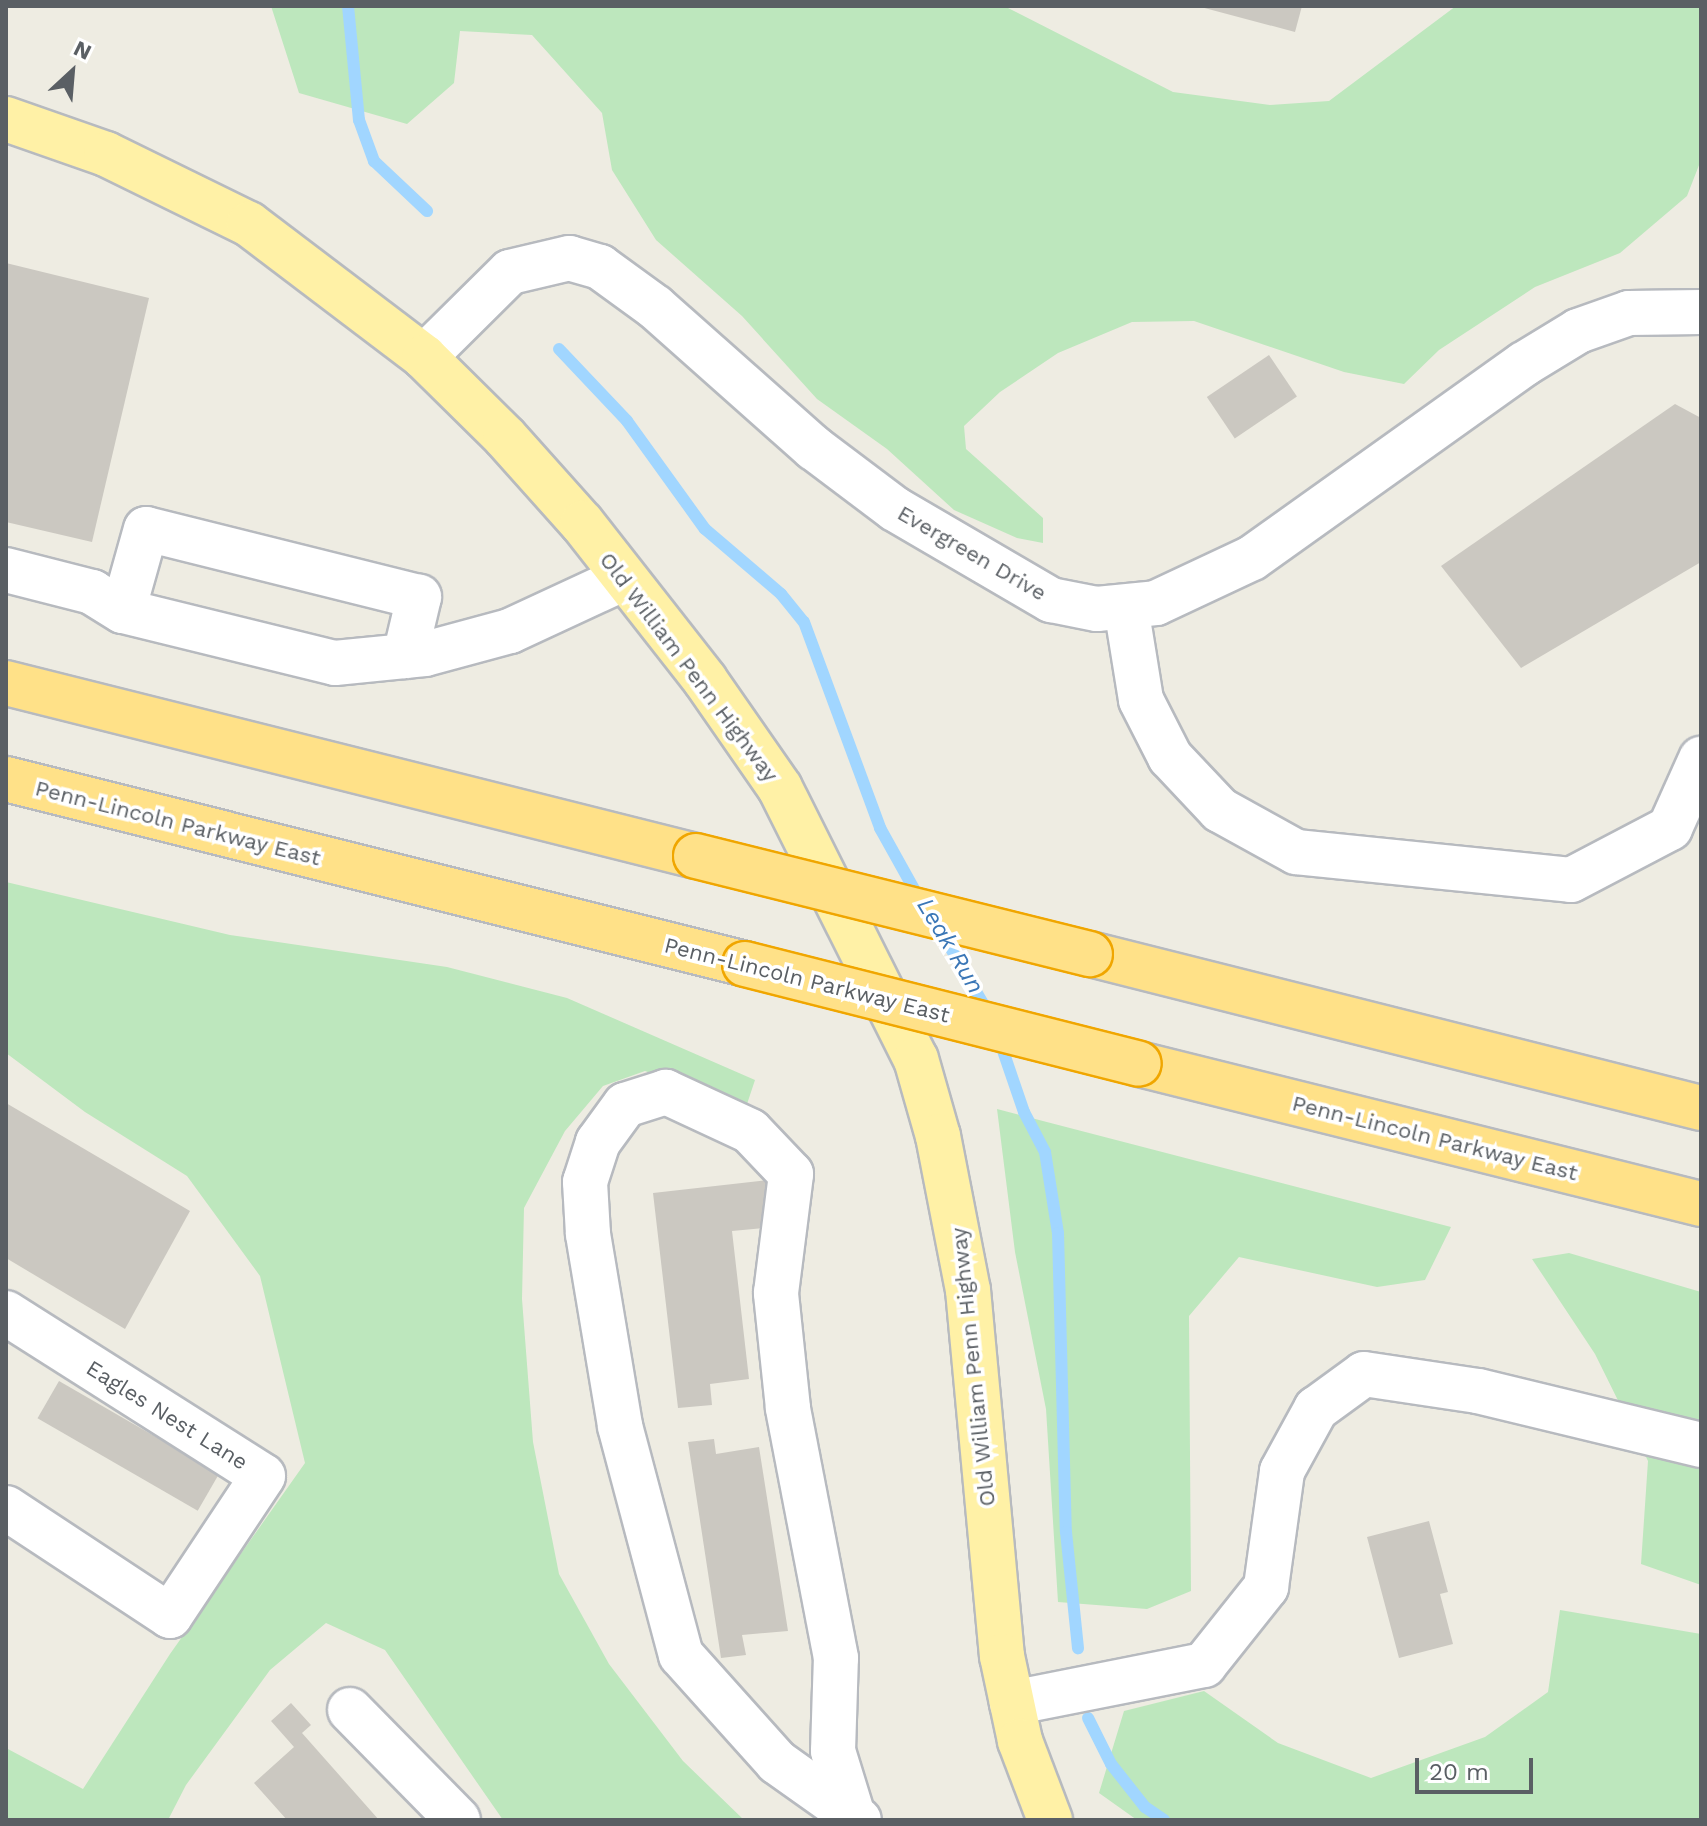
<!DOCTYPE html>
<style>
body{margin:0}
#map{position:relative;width:1707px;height:1826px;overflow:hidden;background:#eeece2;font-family:"Work Sans",sans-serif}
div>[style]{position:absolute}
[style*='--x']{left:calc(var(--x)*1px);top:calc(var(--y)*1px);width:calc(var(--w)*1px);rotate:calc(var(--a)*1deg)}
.green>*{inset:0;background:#bde7bd}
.stream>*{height:12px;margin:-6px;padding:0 6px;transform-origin:6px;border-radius:6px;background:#a1d6ff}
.building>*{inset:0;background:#cbc8c1;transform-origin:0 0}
.roads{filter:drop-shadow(2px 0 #b7babf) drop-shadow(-2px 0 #b7babf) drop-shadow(0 2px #b7babf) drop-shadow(0 -2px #b7babf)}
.minor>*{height:44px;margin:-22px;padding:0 22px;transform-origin:22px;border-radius:22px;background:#fff}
.major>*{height:44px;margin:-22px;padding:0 22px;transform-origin:22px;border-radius:22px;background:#fff1a6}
.highway>*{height:44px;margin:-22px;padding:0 22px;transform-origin:22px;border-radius:22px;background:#ffe188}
.bridges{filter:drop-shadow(2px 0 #f0a600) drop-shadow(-2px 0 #f0a600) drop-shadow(0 2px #f0a600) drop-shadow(0 -2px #f0a600)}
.highway-bridge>*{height:44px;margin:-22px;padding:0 22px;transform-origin:22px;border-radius:22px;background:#ffe188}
span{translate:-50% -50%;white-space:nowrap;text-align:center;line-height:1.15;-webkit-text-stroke:7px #fff;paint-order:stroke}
.street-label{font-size:22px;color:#5a5f64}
.water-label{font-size:24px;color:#3a76b6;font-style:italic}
.frame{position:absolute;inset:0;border:8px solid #5a5f64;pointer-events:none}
.north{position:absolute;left:32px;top:32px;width:80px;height:80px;-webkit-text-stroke:6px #fff;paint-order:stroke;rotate:26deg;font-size:22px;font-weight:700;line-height:32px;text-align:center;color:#5a5f64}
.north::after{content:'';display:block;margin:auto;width:28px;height:36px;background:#5a5f64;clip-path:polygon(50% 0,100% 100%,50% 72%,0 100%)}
.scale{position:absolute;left:1415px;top:1758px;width:118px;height:36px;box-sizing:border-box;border:4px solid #5a5f64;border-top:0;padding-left:10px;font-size:24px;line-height:28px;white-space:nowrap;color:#5a5f64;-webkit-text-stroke:6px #fff;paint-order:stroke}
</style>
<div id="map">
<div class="green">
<div style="clip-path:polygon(271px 6px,1004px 6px,1173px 92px,1270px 105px,1329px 101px,1456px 6px,1701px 6px,1701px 160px,1687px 196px,1620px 253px,1535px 287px,1439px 350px,1404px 384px,1344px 372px,1194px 321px,1132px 322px,1058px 353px,1000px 392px,964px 426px,966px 449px,1043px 518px,1043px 543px,1017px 538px,954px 510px,887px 449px,817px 399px,742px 316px,656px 240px,612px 170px,602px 113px,532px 35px,460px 31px,454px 83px,407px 124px,299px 93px)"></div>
<div style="clip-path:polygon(6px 882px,230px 935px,447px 967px,567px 998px,755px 1080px,746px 1107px,645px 1071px,603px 1086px,565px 1131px,524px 1208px,522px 1299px,533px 1442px,559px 1574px,609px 1664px,683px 1761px,744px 1820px,503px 1820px,385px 1650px,326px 1623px,270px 1670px,186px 1785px,168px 1820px,6px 1820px,6px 1748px,83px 1789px,170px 1654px,305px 1463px,260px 1276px,187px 1176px,85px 1112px,6px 1053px)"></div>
<div style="clip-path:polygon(997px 1109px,1451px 1227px,1425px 1280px,1377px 1287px,1239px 1257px,1189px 1316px,1191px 1591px,1147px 1609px,1058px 1602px,1046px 1409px,1015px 1252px)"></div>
<div style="clip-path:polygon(1569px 1253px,1701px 1292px,1701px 1585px,1641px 1564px,1648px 1461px,1595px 1354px,1532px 1259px)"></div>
<div style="clip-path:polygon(1560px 1610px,1701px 1634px,1701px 1820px,1137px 1820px,1099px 1793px,1124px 1711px,1204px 1691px,1278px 1743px,1371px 1778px,1485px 1737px,1548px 1692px)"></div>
</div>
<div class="stream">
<div style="--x:348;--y:6;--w:115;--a:84.5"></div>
<div style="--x:359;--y:120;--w:44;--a:69.9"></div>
<div style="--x:374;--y:161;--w:73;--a:43.3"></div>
<div style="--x:559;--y:349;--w:99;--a:46.6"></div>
<div style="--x:627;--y:421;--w:133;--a:54.2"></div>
<div style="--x:705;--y:529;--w:100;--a:40.5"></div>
<div style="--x:781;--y:594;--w:36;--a:51"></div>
<div style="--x:804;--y:622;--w:220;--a:69.7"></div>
<div style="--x:880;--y:828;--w:80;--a:60.9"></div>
<div style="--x:940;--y:930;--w:97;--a:59.7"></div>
<div style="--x:999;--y:1039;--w:77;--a:71.1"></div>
<div style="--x:1024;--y:1112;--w:45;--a:62.3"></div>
<div style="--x:1045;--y:1152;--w:82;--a:80.9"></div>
<div style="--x:1058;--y:1233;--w:299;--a:88.5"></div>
<div style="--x:1066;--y:1532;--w:117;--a:84.1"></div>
<div style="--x:1088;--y:1718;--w:51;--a:63.4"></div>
<div style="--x:1111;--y:1764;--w:55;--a:51.7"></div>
<div style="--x:1145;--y:1807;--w:23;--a:34"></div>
</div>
<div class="building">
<div style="clip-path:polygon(1197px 6px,1302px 6px,1295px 32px)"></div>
<div style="clip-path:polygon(6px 263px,149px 298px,92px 542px,6px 522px)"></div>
<div style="left:1269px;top:355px;width:50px;height:75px;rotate:56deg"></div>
<div style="clip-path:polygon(1675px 404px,1701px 418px,1701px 562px,1521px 668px,1441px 566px)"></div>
<div style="clip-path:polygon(6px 1103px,190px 1211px,125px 1329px,6px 1258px)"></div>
<div style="clip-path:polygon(768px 1180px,774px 1227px,732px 1231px,749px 1379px,710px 1384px,712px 1405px,678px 1408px,653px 1193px)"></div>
<div style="left:59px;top:1381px;width:185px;height:43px;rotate:30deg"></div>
<div style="clip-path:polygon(714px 1439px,716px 1454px,759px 1447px,788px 1631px,742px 1635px,746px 1655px,721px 1658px,688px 1442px)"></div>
<div style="clip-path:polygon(1429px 1521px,1448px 1592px,1440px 1594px,1453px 1644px,1399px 1658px,1367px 1537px)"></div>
<div style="clip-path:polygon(291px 1703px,311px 1725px,302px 1733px,379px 1820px,287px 1820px,254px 1783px,294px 1747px,271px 1721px)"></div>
</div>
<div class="roads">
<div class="minor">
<div style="--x:424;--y:357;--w:121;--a:-44.7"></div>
<div style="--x:510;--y:272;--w:61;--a:-13.3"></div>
<div style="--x:569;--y:258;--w:32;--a:16"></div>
<div style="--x:600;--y:267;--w:68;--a:36"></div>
<div style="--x:655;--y:307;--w:213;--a:41.6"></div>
<div style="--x:814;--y:448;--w:101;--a:37"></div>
<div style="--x:895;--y:509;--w:181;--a:30.3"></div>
<div style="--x:1051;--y:600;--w:47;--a:11.1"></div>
<div style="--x:1097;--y:609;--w:59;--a:-5.8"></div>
<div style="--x:1156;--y:603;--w:106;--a:-25.1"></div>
<div style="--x:1252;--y:558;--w:334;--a:-35.5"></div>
<div style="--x:1524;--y:364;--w:63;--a:-31.4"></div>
<div style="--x:1578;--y:331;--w:54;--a:-19.4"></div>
<div style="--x:1629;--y:313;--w:72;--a:-0.8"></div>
<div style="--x:6;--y:570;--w:89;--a:14.3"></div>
<div style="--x:92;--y:592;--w:36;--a:32"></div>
<div style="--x:1126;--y:607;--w:94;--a:80.8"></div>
<div style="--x:1141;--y:700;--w:64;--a:63"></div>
<div style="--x:1170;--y:757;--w:73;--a:46.7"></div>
<div style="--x:1220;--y:810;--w:87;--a:28.9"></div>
<div style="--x:1296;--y:852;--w:276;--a:5.8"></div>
<div style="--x:1571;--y:880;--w:112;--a:-27.7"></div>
<div style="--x:1670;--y:828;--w:76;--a:-65.8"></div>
<div style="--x:405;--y:656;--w:61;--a:-76.7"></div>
<div style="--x:419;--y:597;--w:281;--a:-166"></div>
<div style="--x:146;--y:529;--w:85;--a:105.7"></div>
<div style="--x:123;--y:611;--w:218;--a:13.8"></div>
<div style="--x:335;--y:663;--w:90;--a:-5.7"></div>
<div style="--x:425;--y:654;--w:88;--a:-15.1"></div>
<div style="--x:510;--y:631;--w:126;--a:-24.9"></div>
<div style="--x:6;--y:1313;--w:304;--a:32.4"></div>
<div style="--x:263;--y:1476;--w:168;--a:123.6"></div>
<div style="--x:170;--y:1616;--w:196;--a:-146.6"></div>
<div style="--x:1012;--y:1703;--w:196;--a:-11.2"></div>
<div style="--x:1204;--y:1665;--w:100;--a:-51.5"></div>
<div style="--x:1266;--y:1587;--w:117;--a:-82.1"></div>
<div style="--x:1282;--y:1471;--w:71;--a:-61.3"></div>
<div style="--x:1316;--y:1409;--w:59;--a:-36.1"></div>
<div style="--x:1364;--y:1374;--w:115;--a:8.5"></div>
<div style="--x:1478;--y:1391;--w:229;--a:13.6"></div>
<div style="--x:350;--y:1710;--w:154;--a:45.5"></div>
<div style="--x:853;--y:1816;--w:68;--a:-107.1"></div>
<div style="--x:833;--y:1751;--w:93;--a:-88.2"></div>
<div style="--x:836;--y:1658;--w:255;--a:-100.9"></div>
<div style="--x:788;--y:1408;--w:116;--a:-96"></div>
<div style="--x:776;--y:1293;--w:120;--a:-82.8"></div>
<div style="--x:791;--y:1174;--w:59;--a:-133.6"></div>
<div style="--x:750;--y:1131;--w:93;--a:-155.1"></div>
<div style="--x:666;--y:1092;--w:43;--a:162.4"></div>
<div style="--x:625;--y:1105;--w:46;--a:126.1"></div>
<div style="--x:598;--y:1142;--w:42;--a:108"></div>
<div style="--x:585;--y:1182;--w:52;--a:86.7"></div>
<div style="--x:588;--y:1234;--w:195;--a:80.5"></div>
<div style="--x:620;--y:1426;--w:237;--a:75.1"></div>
<div style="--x:681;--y:1655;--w:144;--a:48.1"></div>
<div style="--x:777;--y:1762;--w:93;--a:35.4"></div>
<div style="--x:853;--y:1816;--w:7;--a:34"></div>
</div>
<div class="major">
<div style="--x:6;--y:119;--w:106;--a:19.3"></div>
<div style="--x:106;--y:154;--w:159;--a:26.1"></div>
<div style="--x:249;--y:224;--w:220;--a:37.2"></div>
<div style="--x:424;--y:357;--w:114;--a:44.6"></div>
<div style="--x:505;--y:437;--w:115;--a:48.2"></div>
<div style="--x:582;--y:523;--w:199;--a:51.9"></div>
<div style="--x:705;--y:680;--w:131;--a:55.2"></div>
<div style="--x:780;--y:788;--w:303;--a:63.4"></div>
<div style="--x:916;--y:1059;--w:80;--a:74.1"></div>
<div style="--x:938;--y:1136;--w:157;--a:79"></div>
<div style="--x:968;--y:1290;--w:368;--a:84.7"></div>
<div style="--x:1002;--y:1656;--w:87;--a:78"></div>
<div style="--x:1020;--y:1741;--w:85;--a:69.2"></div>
</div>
<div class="highway">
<div style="--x:6;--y:683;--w:711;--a:14.08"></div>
<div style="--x:6;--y:779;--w:762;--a:14.05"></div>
<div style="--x:1090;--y:954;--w:630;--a:14.15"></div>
<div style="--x:1139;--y:1064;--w:579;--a:13.99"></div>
</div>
</div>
<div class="bridges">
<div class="highway-bridge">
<div style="--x:696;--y:856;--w:406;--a:14"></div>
<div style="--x:745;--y:964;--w:406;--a:14.2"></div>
</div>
</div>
<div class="street-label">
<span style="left:972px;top:553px;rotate:30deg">Evergreen Drive</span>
<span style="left:689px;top:667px;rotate:53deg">Old William Penn Highway</span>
<span style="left:178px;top:823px;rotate:14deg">Penn-Lincoln Parkway East</span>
<span style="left:807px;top:980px;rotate:14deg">Penn-Lincoln Parkway East</span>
<span style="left:1435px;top:1138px;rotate:14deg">Penn-Lincoln Parkway East</span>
<span style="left:973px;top:1367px;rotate:-96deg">Old William Penn Highway</span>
<span style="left:167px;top:1415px;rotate:32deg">Eagles Nest Lane</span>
</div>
<div class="water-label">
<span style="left:950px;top:946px;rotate:59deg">Leak Run</span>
</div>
<div class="frame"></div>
<div class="north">N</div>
<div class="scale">20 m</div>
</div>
